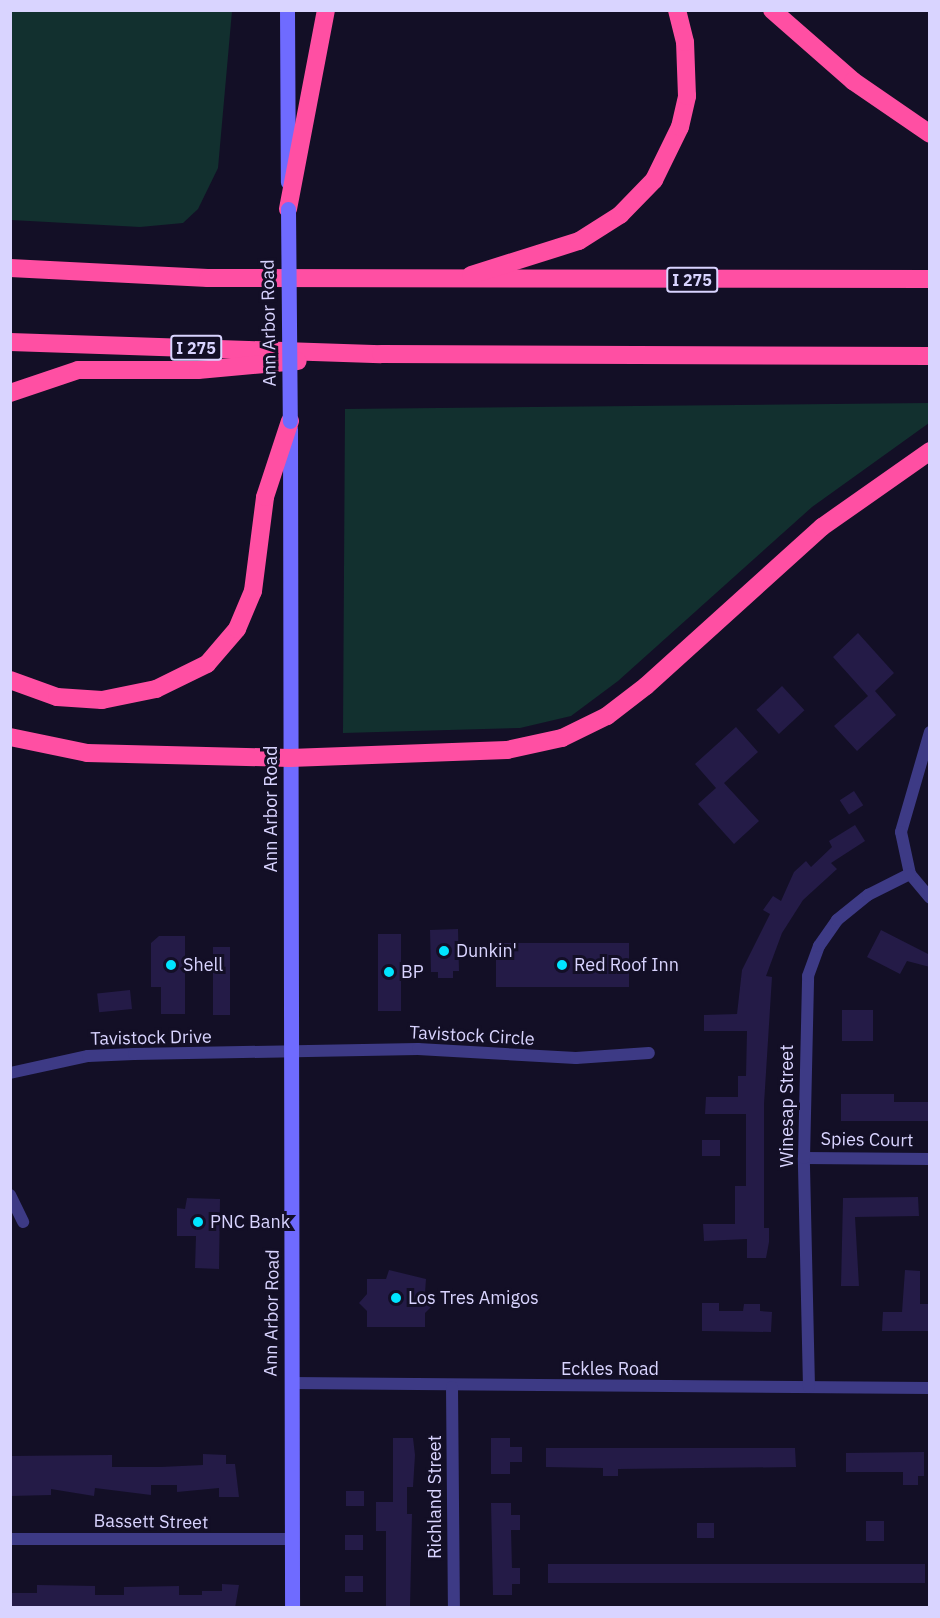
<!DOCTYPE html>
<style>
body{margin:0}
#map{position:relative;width:940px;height:1618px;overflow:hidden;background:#130f26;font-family:"IBM Plex Sans",sans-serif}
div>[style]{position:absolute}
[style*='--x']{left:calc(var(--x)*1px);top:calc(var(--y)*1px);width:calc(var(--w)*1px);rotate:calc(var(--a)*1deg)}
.green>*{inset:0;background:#12302f}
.building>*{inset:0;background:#241b47;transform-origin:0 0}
.minor>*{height:12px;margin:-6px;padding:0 6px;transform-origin:6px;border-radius:6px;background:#3d3a85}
.secondary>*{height:15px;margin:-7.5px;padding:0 7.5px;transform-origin:7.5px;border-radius:7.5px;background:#6f6bff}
.motorway>*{height:18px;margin:-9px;padding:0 9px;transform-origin:9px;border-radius:9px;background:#ff4fa3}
.secondary-bridge>*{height:15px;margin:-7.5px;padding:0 7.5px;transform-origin:7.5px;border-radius:7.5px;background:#6f6bff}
.dots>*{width:16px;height:16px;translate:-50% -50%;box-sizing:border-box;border:3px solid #130f26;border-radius:50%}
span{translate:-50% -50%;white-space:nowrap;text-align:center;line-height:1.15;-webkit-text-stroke:6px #130f26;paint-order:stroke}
.shield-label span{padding:2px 4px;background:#130f26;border:2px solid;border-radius:4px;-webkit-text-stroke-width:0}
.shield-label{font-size:16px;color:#d9d4ff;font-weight:700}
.street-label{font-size:18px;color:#d9d4ff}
.poi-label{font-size:18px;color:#d9d4ff}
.left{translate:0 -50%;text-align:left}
.frame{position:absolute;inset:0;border:12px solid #d9d4ff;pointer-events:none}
</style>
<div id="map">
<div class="green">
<div style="clip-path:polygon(10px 11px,232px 11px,218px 168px,198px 209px,183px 223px,140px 227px,11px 220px)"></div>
<div style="clip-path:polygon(929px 403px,929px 423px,812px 507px,618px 681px,571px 716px,520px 728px,343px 733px,345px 409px)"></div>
</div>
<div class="building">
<div style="clip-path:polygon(858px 633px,894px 673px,875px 691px,896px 715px,857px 751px,834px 726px,868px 696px,833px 657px)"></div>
<div style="left:782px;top:686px;width:33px;height:35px;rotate:47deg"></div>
<div style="clip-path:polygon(736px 727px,758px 752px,724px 783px,759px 821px,734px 844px,698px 804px,716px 788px,695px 764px)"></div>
<div style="left:854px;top:791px;width:17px;height:17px;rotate:57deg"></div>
<div style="clip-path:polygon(855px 825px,865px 841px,831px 863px,837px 869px,803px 900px,782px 933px,766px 976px,772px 977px,764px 1104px,764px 1228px,769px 1228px,769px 1242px,766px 1258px,747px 1258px,747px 1239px,704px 1241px,703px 1224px,735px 1224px,735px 1186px,746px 1186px,746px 1114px,705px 1114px,706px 1097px,738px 1097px,738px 1076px,746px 1076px,747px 1031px,704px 1031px,704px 1015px,737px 1014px,742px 970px,770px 914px,763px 910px,773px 896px,781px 901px,794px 872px,806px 861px,811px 867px,832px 847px,829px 841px)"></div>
<div style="clip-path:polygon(458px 929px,459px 971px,453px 971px,453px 978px,438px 978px,438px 972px,431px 972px,430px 930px)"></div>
<div style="clip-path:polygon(881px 930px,930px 955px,930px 967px,907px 961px,900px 974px,867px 957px)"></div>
<div style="left:378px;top:934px;width:23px;height:77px"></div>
<div style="clip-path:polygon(159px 936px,185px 936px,185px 1014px,161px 1014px,161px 987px,151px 987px,151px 943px)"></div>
<div style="left:496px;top:943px;width:133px;height:44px"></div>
<div style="left:213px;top:947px;width:17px;height:68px"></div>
<div style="left:130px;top:990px;width:19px;height:33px;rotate:84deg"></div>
<div style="left:842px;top:1010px;width:31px;height:31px"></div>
<div style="clip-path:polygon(841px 1094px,894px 1094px,894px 1102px,930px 1102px,930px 1121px,841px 1121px)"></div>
<div style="left:702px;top:1140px;width:18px;height:16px"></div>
<div style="clip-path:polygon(918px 1197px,919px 1216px,855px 1217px,859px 1286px,841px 1286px,843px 1198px)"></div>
<div style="clip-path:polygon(187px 1198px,220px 1199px,219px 1269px,195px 1268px,196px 1236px,177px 1236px,177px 1208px,185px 1209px)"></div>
<div style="clip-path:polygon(389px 1270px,426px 1279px,425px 1293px,435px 1303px,425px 1313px,425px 1327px,367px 1327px,367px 1311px,359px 1303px,367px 1294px,367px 1279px,386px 1279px)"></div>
<div style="clip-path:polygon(905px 1270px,920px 1271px,920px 1304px,930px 1304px,930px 1331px,882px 1331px,883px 1312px,902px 1312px)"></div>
<div style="clip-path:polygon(702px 1303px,719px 1303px,719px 1311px,743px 1311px,744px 1304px,760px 1304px,760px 1311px,772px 1312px,771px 1332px,702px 1331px)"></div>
<div style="clip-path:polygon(393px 1438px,413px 1438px,415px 1455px,413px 1487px,407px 1487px,407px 1514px,412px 1514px,410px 1608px,386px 1608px,386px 1531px,376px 1531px,376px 1502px,393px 1502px)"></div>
<div style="clip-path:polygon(491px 1438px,510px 1438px,510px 1447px,522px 1447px,522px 1462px,510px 1462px,510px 1474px,491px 1474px)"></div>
<div style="clip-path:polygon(546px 1448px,795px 1448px,796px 1467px,618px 1469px,618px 1476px,603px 1476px,603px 1468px,546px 1467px)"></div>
<div style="clip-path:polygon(924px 1452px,924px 1476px,918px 1476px,918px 1485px,903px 1485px,903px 1472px,846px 1472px,846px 1453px)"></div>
<div style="clip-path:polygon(203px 1454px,226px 1455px,226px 1464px,235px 1464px,239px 1497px,219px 1497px,219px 1488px,177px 1492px,177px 1485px,151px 1485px,151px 1495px,95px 1488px,94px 1496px,51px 1489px,51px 1495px,10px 1496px,10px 1456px,112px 1455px,112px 1467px,161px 1467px,203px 1465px)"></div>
<div style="left:346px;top:1491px;width:18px;height:15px"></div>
<div style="clip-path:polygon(491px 1503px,511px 1503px,511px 1515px,520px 1515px,520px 1530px,511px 1530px,512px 1568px,520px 1568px,520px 1584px,512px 1584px,512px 1595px,493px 1595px)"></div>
<div style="left:884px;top:1521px;width:20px;height:18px;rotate:90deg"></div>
<div style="left:714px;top:1523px;width:15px;height:17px;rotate:90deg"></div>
<div style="left:345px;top:1535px;width:18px;height:15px"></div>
<div style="left:925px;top:1564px;width:19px;height:377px;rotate:90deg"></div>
<div style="left:345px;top:1576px;width:18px;height:16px"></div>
<div style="clip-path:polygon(222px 1584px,239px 1585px,235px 1608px,10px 1608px,10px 1593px,37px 1593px,37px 1585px,95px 1586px,95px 1595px,124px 1595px,124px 1587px,179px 1586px,179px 1595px,202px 1595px,202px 1591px,222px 1591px)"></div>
</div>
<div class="minor">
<div style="--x:930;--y:732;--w:104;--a:106.2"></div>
<div style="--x:901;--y:832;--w:43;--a:77.9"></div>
<div style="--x:910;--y:874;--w:31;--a:50"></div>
<div style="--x:10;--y:1073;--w:80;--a:-12.3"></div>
<div style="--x:88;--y:1056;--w:46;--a:-2.5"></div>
<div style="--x:134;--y:1054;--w:284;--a:-1"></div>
<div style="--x:418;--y:1049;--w:158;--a:3.3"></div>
<div style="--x:576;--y:1058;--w:73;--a:-3.9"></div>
<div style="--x:804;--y:1158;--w:126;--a:0.5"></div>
<div style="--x:10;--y:1195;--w:30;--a:64"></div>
<div style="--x:291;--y:1383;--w:639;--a:0.45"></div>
<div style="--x:452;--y:1387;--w:221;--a:89.5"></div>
<div style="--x:809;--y:1387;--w:229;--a:-91.3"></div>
<div style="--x:804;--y:1158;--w:182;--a:-88.7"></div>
<div style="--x:808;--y:976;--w:32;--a:-70"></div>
<div style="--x:819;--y:946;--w:32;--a:-55"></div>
<div style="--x:837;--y:920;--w:40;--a:-39"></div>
<div style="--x:868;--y:895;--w:47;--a:-26.6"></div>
<div style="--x:10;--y:1539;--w:282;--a:0"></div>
</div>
<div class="secondary">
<div style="--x:287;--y:10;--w:172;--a:89.7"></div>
<div style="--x:290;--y:429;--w:1179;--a:89.9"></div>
</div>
<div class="motorway">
<div style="--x:772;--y:10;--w:108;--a:41.2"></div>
<div style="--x:853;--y:81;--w:93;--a:34.5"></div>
<div style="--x:288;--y:209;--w:203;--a:-79.2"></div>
<div style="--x:10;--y:268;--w:198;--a:2.9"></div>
<div style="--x:208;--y:278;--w:722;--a:0.08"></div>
<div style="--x:471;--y:275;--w:113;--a:-17.5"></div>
<div style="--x:579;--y:241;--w:49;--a:-32.4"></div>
<div style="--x:620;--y:215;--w:49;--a:-45.8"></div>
<div style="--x:654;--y:180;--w:59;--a:-63.9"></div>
<div style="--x:680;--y:127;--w:32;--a:-77"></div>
<div style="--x:687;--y:96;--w:54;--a:-92.1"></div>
<div style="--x:685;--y:42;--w:33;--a:-104"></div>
<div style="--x:10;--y:342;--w:371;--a:1.9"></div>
<div style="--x:381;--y:354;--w:549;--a:0.21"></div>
<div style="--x:10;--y:393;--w:72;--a:-18.7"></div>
<div style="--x:78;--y:370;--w:120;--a:0"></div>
<div style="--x:198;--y:370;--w:100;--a:-5.1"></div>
<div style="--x:10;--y:680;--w:50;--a:19.9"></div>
<div style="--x:57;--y:697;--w:45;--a:3.8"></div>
<div style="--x:102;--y:700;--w:55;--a:-11.5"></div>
<div style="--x:156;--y:689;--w:57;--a:-26.1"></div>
<div style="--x:207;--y:664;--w:46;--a:-49.4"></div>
<div style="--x:237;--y:629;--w:41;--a:-67.2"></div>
<div style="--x:253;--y:591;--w:95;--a:-82.7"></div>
<div style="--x:265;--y:497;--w:80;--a:-71.8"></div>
<div style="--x:10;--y:737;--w:79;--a:11.7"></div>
<div style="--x:87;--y:753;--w:203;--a:1.4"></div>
<div style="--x:290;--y:758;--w:217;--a:-2.1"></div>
<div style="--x:507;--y:750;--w:56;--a:-12.3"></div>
<div style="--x:562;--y:738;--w:50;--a:-26.1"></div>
<div style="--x:607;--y:716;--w:49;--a:-37.6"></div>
<div style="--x:646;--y:686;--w:237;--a:-42.1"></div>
<div style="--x:822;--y:527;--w:132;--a:-35.1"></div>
</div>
<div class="secondary-bridge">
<div style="--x:288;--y:209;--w:212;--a:89.5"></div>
</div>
<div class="dots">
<div style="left:444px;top:951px;background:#00e5ff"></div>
<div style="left:171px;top:965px;background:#00e5ff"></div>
<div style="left:562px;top:965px;background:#00e5ff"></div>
<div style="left:389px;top:972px;background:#00e5ff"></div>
<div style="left:198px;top:1222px;background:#00e5ff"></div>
<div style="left:396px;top:1298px;background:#00e5ff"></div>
</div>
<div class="shield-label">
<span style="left:692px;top:280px">I 275</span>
<span style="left:196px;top:348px">I 275</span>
</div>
<div class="street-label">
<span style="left:269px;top:323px;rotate:-91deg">Ann Arbor Road</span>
<span style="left:271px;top:809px;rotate:-90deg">Ann Arbor Road</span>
<span style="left:472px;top:1036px;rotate:3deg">Tavistock Circle</span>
<span style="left:151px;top:1038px;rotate:-1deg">Tavistock Drive</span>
<span style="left:787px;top:1106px;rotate:-90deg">Winesap Street</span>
<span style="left:867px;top:1140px;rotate:1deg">Spies Court</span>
<span style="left:272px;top:1313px;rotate:-89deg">Ann Arbor Road</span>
<span style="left:610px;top:1369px">Eckles Road</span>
<span style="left:435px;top:1497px;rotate:-90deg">Richland Street</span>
<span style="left:151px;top:1522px;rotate:1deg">Bassett Street</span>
</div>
<div class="poi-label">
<span class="left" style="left:456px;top:951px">Dunkin'</span>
<span class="left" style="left:183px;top:965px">Shell</span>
<span class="left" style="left:574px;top:965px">Red Roof Inn</span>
<span class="left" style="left:401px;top:972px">BP</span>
<span class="left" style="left:210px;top:1222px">PNC Bank</span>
<span class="left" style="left:408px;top:1298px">Los Tres Amigos</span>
</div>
<div class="frame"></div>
</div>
